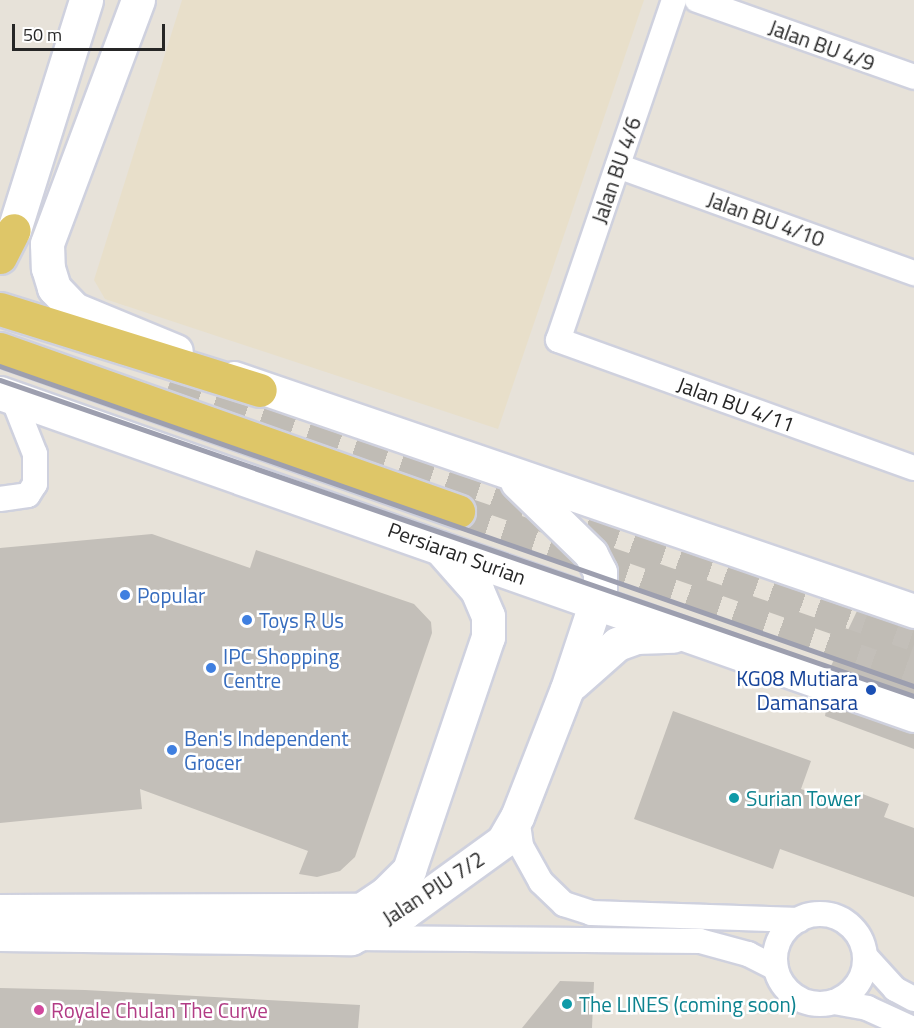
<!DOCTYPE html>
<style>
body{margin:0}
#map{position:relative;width:914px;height:1028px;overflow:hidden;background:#e7e2d9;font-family:"Titillium Web",sans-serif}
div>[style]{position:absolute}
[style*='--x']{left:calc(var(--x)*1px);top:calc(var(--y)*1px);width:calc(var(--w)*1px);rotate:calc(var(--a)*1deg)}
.education>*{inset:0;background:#e8dfca}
.building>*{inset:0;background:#c3bfb9}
.primary-tunnel>*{height:33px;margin-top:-16.5px;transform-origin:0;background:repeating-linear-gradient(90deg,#c0bcb5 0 33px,transparent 0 49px)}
.roads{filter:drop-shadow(2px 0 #cfd1de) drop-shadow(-2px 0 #cfd1de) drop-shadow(0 2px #cfd1de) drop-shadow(0 -2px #cfd1de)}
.street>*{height:24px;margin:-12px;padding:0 12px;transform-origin:12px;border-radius:12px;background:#fff}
.street>.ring{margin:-12px;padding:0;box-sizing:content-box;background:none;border:24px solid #fff;border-radius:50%}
.secondary>*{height:33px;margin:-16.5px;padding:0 16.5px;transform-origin:16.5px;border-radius:16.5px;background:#fff}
.primary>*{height:33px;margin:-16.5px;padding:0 16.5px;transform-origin:16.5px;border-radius:16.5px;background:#dec668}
.rail>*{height:4.5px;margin:-2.25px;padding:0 2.25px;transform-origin:2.25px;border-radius:2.25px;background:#9d9faf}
.dots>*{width:16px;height:16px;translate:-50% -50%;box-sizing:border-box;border:3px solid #fff;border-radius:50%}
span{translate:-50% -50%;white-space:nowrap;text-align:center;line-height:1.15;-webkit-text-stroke:5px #fff;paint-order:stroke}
.street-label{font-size:21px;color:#262626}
.shop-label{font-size:21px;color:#366cbe}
.left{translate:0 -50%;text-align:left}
.transit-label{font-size:21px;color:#164399}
.right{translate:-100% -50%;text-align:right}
.culture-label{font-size:21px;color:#0d838f}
.hotel-label{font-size:21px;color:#b23c85}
.scale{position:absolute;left:12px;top:24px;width:153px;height:27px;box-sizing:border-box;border:3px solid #262626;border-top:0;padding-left:8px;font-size:18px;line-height:21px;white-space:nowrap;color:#262626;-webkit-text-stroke:4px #fff;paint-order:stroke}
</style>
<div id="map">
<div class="education">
<div style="clip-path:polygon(182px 0,644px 0,498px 429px,105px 299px,94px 280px)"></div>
</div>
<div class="building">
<div style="clip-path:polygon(152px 534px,250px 568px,256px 550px,414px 604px,431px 622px,432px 633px,355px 857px,340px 871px,317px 877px,299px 874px,308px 851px,140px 789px,142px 809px,0 823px,0 548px)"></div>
<div style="clip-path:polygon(857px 611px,914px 629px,914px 695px,831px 666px)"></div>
<div style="clip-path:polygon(827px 704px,914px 733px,914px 749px,825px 716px)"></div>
<div style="clip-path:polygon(673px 711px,811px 761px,801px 789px,855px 808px,860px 793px,889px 804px,884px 817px,914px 828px,914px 897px,780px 849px,773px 869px,634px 819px)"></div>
<div style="clip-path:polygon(560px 981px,594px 982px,592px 1028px,522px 1028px)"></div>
<div style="clip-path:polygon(0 988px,85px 990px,360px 1005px,358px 1028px,0 1028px)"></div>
</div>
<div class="primary-tunnel">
<div style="--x:169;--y:384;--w:789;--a:19.31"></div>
<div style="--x:458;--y:511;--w:483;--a:19.1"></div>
</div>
<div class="roads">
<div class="street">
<div style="--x:674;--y:0;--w:359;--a:108.8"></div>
<div style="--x:558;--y:340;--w:378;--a:19.8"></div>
<div style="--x:697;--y:0;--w:230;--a:19.5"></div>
<div style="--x:618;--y:166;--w:315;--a:19.9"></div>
<div style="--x:0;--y:499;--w:28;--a:-8"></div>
<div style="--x:28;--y:495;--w:13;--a:-58"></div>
<div style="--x:35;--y:484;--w:30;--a:-90"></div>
<div style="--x:35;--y:454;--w:62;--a:-111.6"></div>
<div style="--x:517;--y:817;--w:29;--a:82"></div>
<div style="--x:521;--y:846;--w:41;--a:60.9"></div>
<div style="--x:541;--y:882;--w:32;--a:44"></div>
<div style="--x:564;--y:904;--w:28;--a:18"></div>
<div style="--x:591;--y:913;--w:208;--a:1.9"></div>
<div class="ring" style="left:775px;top:914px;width:66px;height:66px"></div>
<div style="--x:354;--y:938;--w:346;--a:0.5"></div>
<div style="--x:700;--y:941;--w:50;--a:15.2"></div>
<div style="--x:748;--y:954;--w:31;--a:27"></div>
<div style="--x:865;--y:956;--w:45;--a:47.7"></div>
<div style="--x:895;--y:989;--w:21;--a:28"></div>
<div style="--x:834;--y:1002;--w:34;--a:10"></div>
<div style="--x:867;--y:1008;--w:48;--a:24.4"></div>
</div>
<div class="secondary">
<div style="--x:138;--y:0;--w:260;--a:110.5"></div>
<div style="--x:47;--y:244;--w:24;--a:88"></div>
<div style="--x:48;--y:268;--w:21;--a:73"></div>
<div style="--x:54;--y:288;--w:29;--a:46"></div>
<div style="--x:74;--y:309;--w:110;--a:22.4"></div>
<div style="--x:14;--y:230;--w:241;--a:-72.6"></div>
<div style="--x:234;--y:378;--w:719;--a:18.91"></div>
<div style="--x:0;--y:393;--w:969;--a:19.41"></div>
<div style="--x:573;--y:683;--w:59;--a:-41.6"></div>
<div style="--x:617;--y:644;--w:20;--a:-20"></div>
<div style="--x:636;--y:637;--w:37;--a:-2"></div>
<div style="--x:0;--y:911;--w:361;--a:-0.2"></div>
<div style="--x:361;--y:910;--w:30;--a:-34"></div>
<div style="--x:386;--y:893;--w:33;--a:-45"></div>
<div style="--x:409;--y:870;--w:246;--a:-71.3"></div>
<div style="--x:488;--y:637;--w:21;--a:-90"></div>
<div style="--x:488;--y:616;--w:28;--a:-113"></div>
<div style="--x:477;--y:590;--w:56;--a:-131.4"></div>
<div style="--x:0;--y:934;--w:351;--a:0.7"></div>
<div style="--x:351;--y:938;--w:60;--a:-25.7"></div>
<div style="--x:405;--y:912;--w:121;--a:-35.9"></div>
<div style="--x:503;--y:841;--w:28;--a:-60"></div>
<div style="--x:517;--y:817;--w:137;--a:-68.7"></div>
<div style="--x:567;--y:689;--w:105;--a:-71.7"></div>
<div style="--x:600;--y:589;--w:17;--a:-90"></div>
<div style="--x:600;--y:572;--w:20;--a:-117"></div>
<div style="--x:591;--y:554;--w:103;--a:-135.8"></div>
</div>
<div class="primary">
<div style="--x:0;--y:257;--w:30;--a:-63"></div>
<div style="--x:0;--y:309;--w:272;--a:17.3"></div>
<div style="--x:0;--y:349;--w:486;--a:19.5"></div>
</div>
</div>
<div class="rail">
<div style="--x:0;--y:366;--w:968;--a:19.3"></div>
<div style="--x:0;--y:380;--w:967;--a:19.07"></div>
</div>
<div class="dots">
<div style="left:125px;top:595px;background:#3f7fe0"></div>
<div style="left:247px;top:620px;background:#3f7fe0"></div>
<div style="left:211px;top:668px;background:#3f7fe0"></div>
<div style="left:871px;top:690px;background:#1a4fb4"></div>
<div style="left:172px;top:750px;background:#3f7fe0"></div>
<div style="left:734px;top:798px;background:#0f9aa8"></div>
<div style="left:567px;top:1004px;background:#0f9aa8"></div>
<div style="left:39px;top:1010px;background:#d1479c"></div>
</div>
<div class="street-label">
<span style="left:822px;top:45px;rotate:20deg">Jalan BU 4/9</span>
<span style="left:616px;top:170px;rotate:-71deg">Jalan BU 4/6</span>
<span style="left:766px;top:219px;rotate:20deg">Jalan BU 4/10</span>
<span style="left:736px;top:404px;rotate:20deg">Jalan BU 4/11</span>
<span style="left:457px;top:553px;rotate:20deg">Persiaran Surian</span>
<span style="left:433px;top:888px;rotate:-33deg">Jalan PJU 7/2</span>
</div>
<div class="shop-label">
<span class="left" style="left:137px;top:595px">Popular</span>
<span class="left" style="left:259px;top:620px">Toys R Us</span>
<span class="left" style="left:223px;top:668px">IPC Shopping<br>Centre</span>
<span class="left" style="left:184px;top:750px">Ben's Independent<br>Grocer</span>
</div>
<div class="transit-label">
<span class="right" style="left:858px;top:690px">KG08 Mutiara<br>Damansara</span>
</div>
<div class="culture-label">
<span class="left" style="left:746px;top:798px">Surian Tower</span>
<span class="left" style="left:579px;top:1004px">The LINES (coming soon)</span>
</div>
<div class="hotel-label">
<span class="left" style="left:51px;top:1010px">Royale Chulan The Curve</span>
</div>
<div class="scale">50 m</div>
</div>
